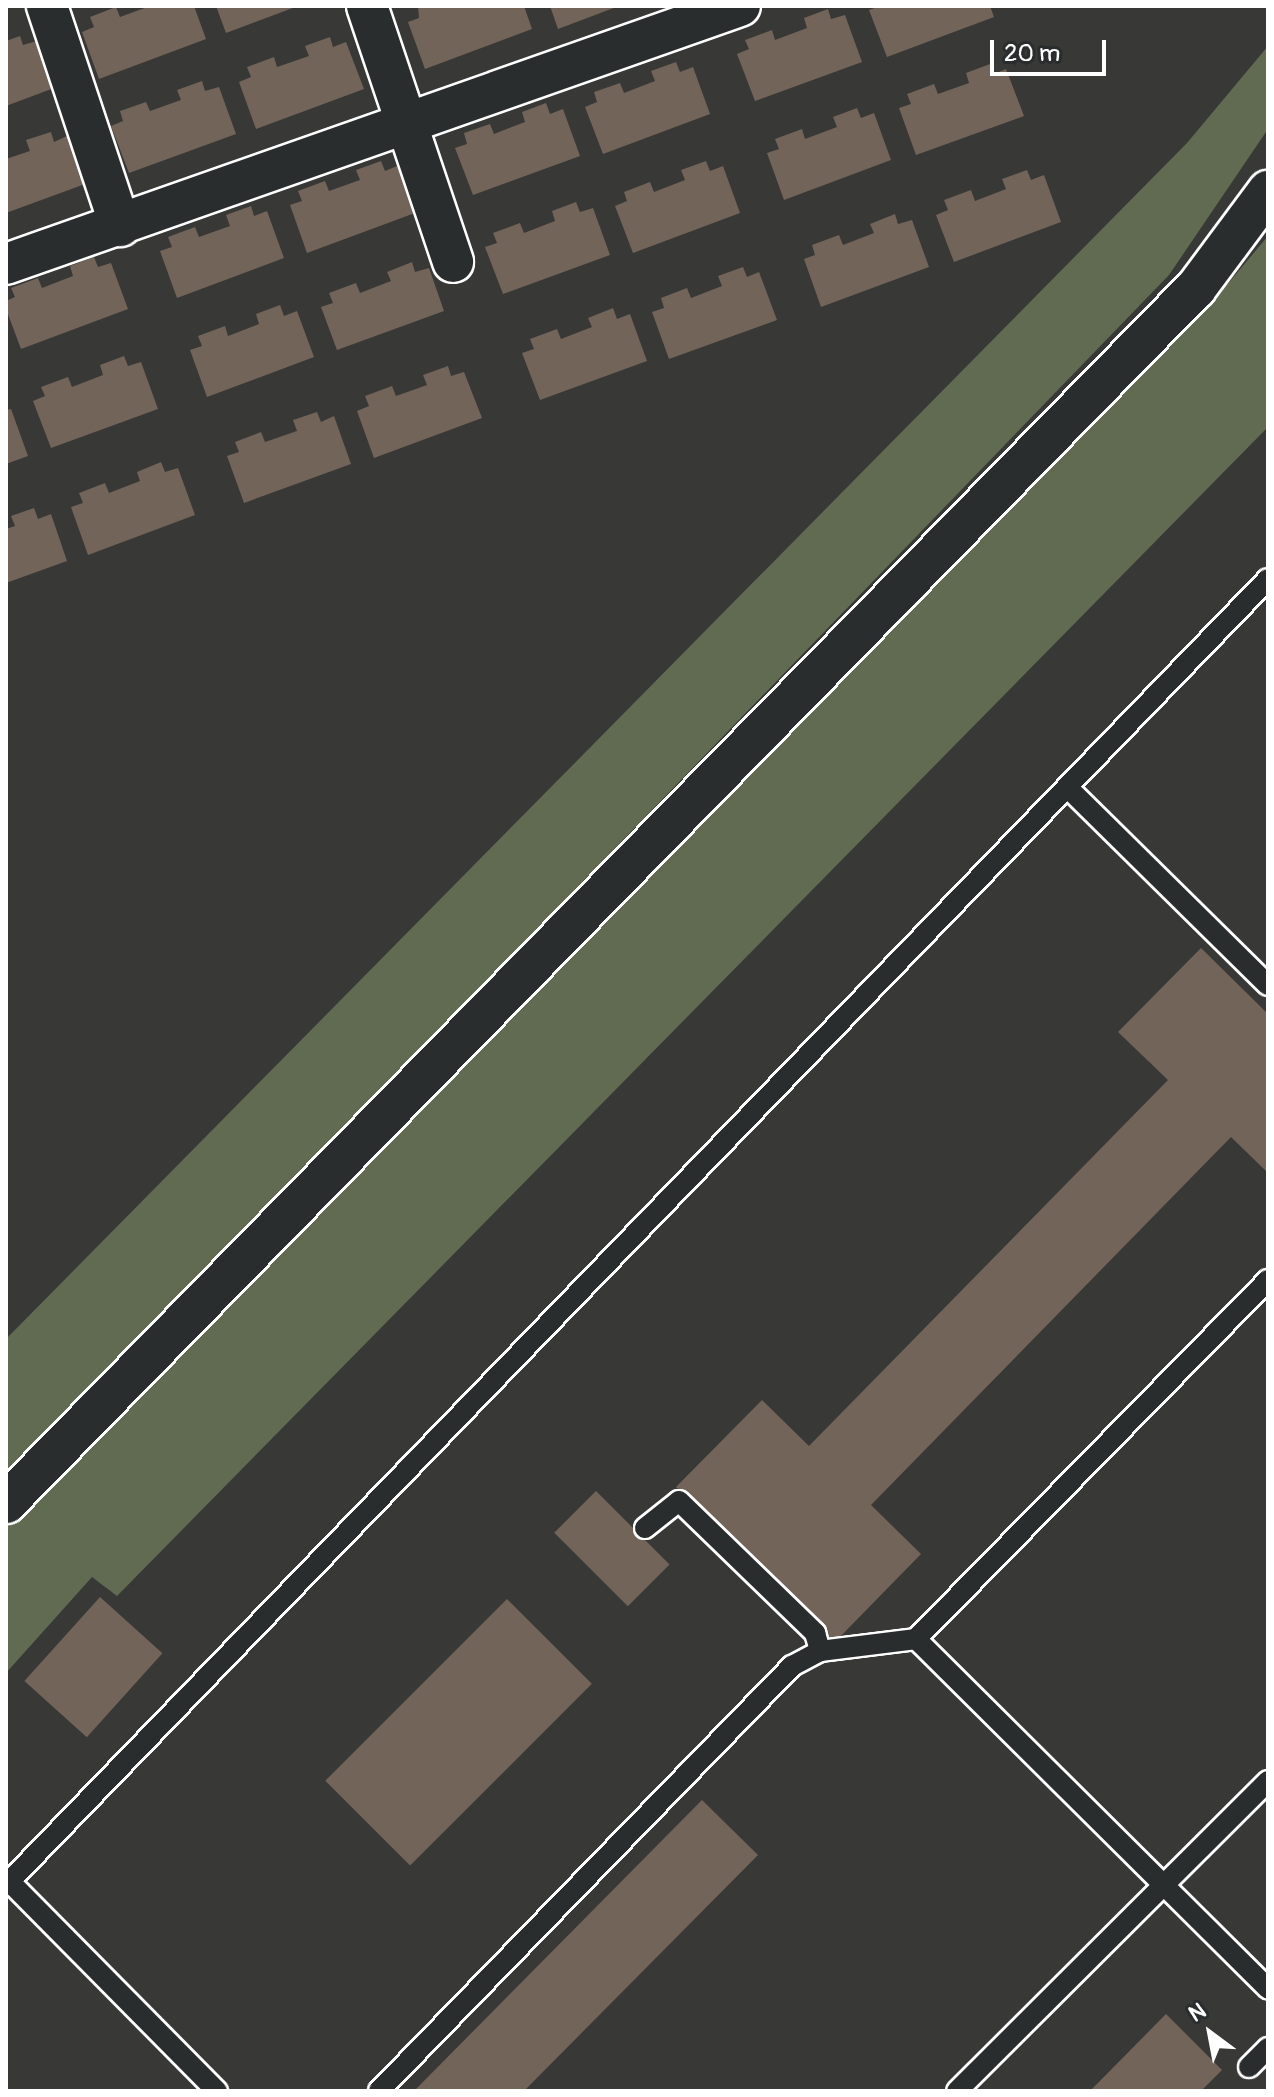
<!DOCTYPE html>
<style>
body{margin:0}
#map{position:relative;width:1274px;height:2097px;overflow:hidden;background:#383837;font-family:Pangolin,sans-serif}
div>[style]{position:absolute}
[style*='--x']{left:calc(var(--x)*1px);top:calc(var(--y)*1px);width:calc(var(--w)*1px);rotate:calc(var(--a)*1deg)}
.green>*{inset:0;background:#606b52}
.building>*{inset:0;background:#726459;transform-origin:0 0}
.roads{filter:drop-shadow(2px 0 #fff) drop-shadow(-2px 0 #fff) drop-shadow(0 2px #fff) drop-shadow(0 -2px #fff)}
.service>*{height:20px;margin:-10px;padding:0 10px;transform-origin:10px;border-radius:10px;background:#2a2d2e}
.minor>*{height:40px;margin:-20px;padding:0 20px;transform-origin:20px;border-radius:20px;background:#2a2d2e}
span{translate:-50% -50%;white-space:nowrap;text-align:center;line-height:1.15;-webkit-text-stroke:6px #2a2d2e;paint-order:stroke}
.frame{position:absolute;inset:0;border:8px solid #fff;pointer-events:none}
.north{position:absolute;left:1170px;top:1993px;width:80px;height:80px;-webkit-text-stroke:6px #2a2d2e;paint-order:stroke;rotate:328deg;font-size:22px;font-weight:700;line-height:32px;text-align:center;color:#fff}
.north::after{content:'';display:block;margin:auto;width:28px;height:36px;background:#fff;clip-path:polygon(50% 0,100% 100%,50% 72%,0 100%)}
.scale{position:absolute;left:990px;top:40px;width:116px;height:36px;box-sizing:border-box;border:4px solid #fff;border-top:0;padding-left:10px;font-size:24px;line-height:28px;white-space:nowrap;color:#fff;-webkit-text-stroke:6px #2a2d2e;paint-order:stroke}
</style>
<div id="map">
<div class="green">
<div style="clip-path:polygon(1268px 46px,1268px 129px,1169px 275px,193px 1285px,6px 1471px,6px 1339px,1187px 143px)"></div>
<div style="clip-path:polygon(1268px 236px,1268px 427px,117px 1596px,92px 1577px,6px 1673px,6px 1525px,1231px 280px)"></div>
</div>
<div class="building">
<div style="clip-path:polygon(150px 6px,194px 6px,206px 39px,99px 79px,82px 32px,94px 27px,90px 17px,116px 7px,120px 17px)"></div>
<div style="clip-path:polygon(216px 6px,298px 6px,226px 33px)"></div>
<div style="clip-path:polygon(418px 6px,524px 6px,532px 29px,425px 69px,408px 22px,419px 18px)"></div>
<div style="clip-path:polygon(550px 6px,619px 6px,558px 29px)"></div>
<div style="clip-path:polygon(880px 6px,990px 6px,994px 17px,887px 57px,869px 10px)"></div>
<div style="clip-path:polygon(828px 9px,831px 19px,845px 15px,862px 62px,755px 101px,737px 54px,749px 49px,745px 40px,772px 30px,775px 40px,807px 28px,804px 18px)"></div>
<div style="clip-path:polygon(20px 36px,23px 45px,37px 41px,54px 88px,6px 106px,6px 41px)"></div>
<div style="clip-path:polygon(330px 37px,333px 47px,346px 42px,364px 89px,256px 129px,239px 82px,251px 77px,247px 67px,274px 57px,277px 67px,309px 56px,305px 46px)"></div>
<div style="clip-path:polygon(676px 62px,680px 72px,693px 67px,710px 114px,603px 154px,585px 107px,597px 102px,594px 92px,620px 83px,624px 93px,655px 81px,651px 71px)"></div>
<div style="clip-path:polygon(990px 64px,994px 74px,1006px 69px,1024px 116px,916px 155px,899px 108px,911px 104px,907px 94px,934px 84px,938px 94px,969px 83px,966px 73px)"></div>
<div style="clip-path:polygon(202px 81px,205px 91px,219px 87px,236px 134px,129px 173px,111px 126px,123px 121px,120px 111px,146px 102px,150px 111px,181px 100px,177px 90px)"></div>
<div style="clip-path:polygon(546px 103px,550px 114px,563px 109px,580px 156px,473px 195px,455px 148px,467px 144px,464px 133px,490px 124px,494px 134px,525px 122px,522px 112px)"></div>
<div style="clip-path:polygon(857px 108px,861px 118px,874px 113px,891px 160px,784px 200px,767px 153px,779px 149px,775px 139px,802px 129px,805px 139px,837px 127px,833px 117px)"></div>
<div style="clip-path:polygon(51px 132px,54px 142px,67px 136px,85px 184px,6px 213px,6px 159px,30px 151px,26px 140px)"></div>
<div style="clip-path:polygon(381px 161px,385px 171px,397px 166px,415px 213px,307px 253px,290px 205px,302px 201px,298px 191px,325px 181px,329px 191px,360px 180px,356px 170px)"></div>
<div style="clip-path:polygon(706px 161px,710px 171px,723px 166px,740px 213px,633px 253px,615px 206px,627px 201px,624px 192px,650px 182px,654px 192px,685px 180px,681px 170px)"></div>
<div style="clip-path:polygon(1027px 170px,1031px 180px,1044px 175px,1061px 222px,954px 262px,936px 215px,948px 210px,944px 200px,971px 190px,975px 201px,1006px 189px,1002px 179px)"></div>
<div style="clip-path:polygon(576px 202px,580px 212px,593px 208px,610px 255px,503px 294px,485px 247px,497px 243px,493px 233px,520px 223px,524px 233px,555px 221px,552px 211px)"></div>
<div style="clip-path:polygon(251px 206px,254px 216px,267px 211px,284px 258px,177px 298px,160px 251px,172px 247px,168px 237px,195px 227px,199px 237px,230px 226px,226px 215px)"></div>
<div style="clip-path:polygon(895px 214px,898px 224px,912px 220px,929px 267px,821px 307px,804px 259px,815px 255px,812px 245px,839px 235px,843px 245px,874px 233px,870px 224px)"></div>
<div style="clip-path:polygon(94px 257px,98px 267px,111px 263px,128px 309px,21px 349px,6px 309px,6px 301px,15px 297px,11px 288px,38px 278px,42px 288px,73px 276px,70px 266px)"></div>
<div style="clip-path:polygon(412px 262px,415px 272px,429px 268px,444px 311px,337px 350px,321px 307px,333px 303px,329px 293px,356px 283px,360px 293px,391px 281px,387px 272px)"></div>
<div style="clip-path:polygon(743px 267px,747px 277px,759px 272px,777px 320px,669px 359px,652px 312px,664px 308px,661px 298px,687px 288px,691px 298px,722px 286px,718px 276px)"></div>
<div style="clip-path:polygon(280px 305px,284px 316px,297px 311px,314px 357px,207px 397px,190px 350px,202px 346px,198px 336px,225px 326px,228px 336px,259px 324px,256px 314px)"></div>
<div style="clip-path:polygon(613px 308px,617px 319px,630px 314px,647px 361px,540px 400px,522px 353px,534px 349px,530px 339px,557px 329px,561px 339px,592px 327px,588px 318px)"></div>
<div style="clip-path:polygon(124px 356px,128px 366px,141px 362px,158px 409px,51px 448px,33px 401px,45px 396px,41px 387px,68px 377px,72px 387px,103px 375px,100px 365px)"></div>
<div style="clip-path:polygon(448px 366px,451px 376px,464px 372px,482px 418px,374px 458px,357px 411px,369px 406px,365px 396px,392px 386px,396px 396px,427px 385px,423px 375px)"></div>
<div style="clip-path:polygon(11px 409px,28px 456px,6px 464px,6px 410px)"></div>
<div style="clip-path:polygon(317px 412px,321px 422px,334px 416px,351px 464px,244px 503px,227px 456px,239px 452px,235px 442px,261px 432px,265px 442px,297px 431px,293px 420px)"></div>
<div style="clip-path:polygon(161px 462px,165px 472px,178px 468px,195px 515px,88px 555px,71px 507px,83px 503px,79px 493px,105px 483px,109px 493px,140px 481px,137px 472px)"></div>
<div style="clip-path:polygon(34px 508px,38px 519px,51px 514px,67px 561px,6px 583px,6px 529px,15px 526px,11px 516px)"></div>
<div style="clip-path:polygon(1201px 948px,1268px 1014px,1268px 1173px,1231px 1137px,871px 1505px,921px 1554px,835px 1642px,676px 1487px,762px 1400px,809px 1446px,1168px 1080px,1118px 1032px)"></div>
<div style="left:596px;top:1491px;width:104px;height:59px;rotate:45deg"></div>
<div style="left:100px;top:1597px;width:84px;height:113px;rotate:42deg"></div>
<div style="left:507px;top:1599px;width:120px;height:257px;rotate:45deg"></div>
<div style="clip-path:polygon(702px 1800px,758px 1855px,524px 2091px,414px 2091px)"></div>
<div style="clip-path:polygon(1166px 2014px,1222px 2070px,1201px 2091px,1090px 2091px)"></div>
</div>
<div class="roads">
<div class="service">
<div style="--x:1069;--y:789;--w:279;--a:44.6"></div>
<div style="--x:645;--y:1528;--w:43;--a:-38.5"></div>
<div style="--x:679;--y:1501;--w:190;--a:44.1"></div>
<div style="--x:815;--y:1633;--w:19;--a:74"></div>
<div style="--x:916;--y:1639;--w:503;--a:-45.56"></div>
<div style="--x:6;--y:1878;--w:300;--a:45.3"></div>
<div style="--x:6;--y:1885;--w:1816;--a:-45.98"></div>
<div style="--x:1249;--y:2067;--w:27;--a:-45"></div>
<div style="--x:379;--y:2091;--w:593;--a:-45.82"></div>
<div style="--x:792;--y:1666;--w:32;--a:-28"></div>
<div style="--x:820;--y:1651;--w:97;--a:-7.1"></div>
<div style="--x:916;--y:1639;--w:496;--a:44.8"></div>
<div style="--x:957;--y:2091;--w:439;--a:-44.9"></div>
</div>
<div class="minor">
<div style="--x:47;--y:6;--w:232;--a:71.6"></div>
<div style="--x:367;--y:6;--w:270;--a:71.4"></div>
<div style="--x:6;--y:264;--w:778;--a:-19.37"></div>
<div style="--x:6;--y:1503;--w:1701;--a:-45.6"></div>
<div style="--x:1196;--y:288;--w:121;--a:-53.4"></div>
</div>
</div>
<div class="frame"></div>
<div class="north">N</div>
<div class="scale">20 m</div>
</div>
